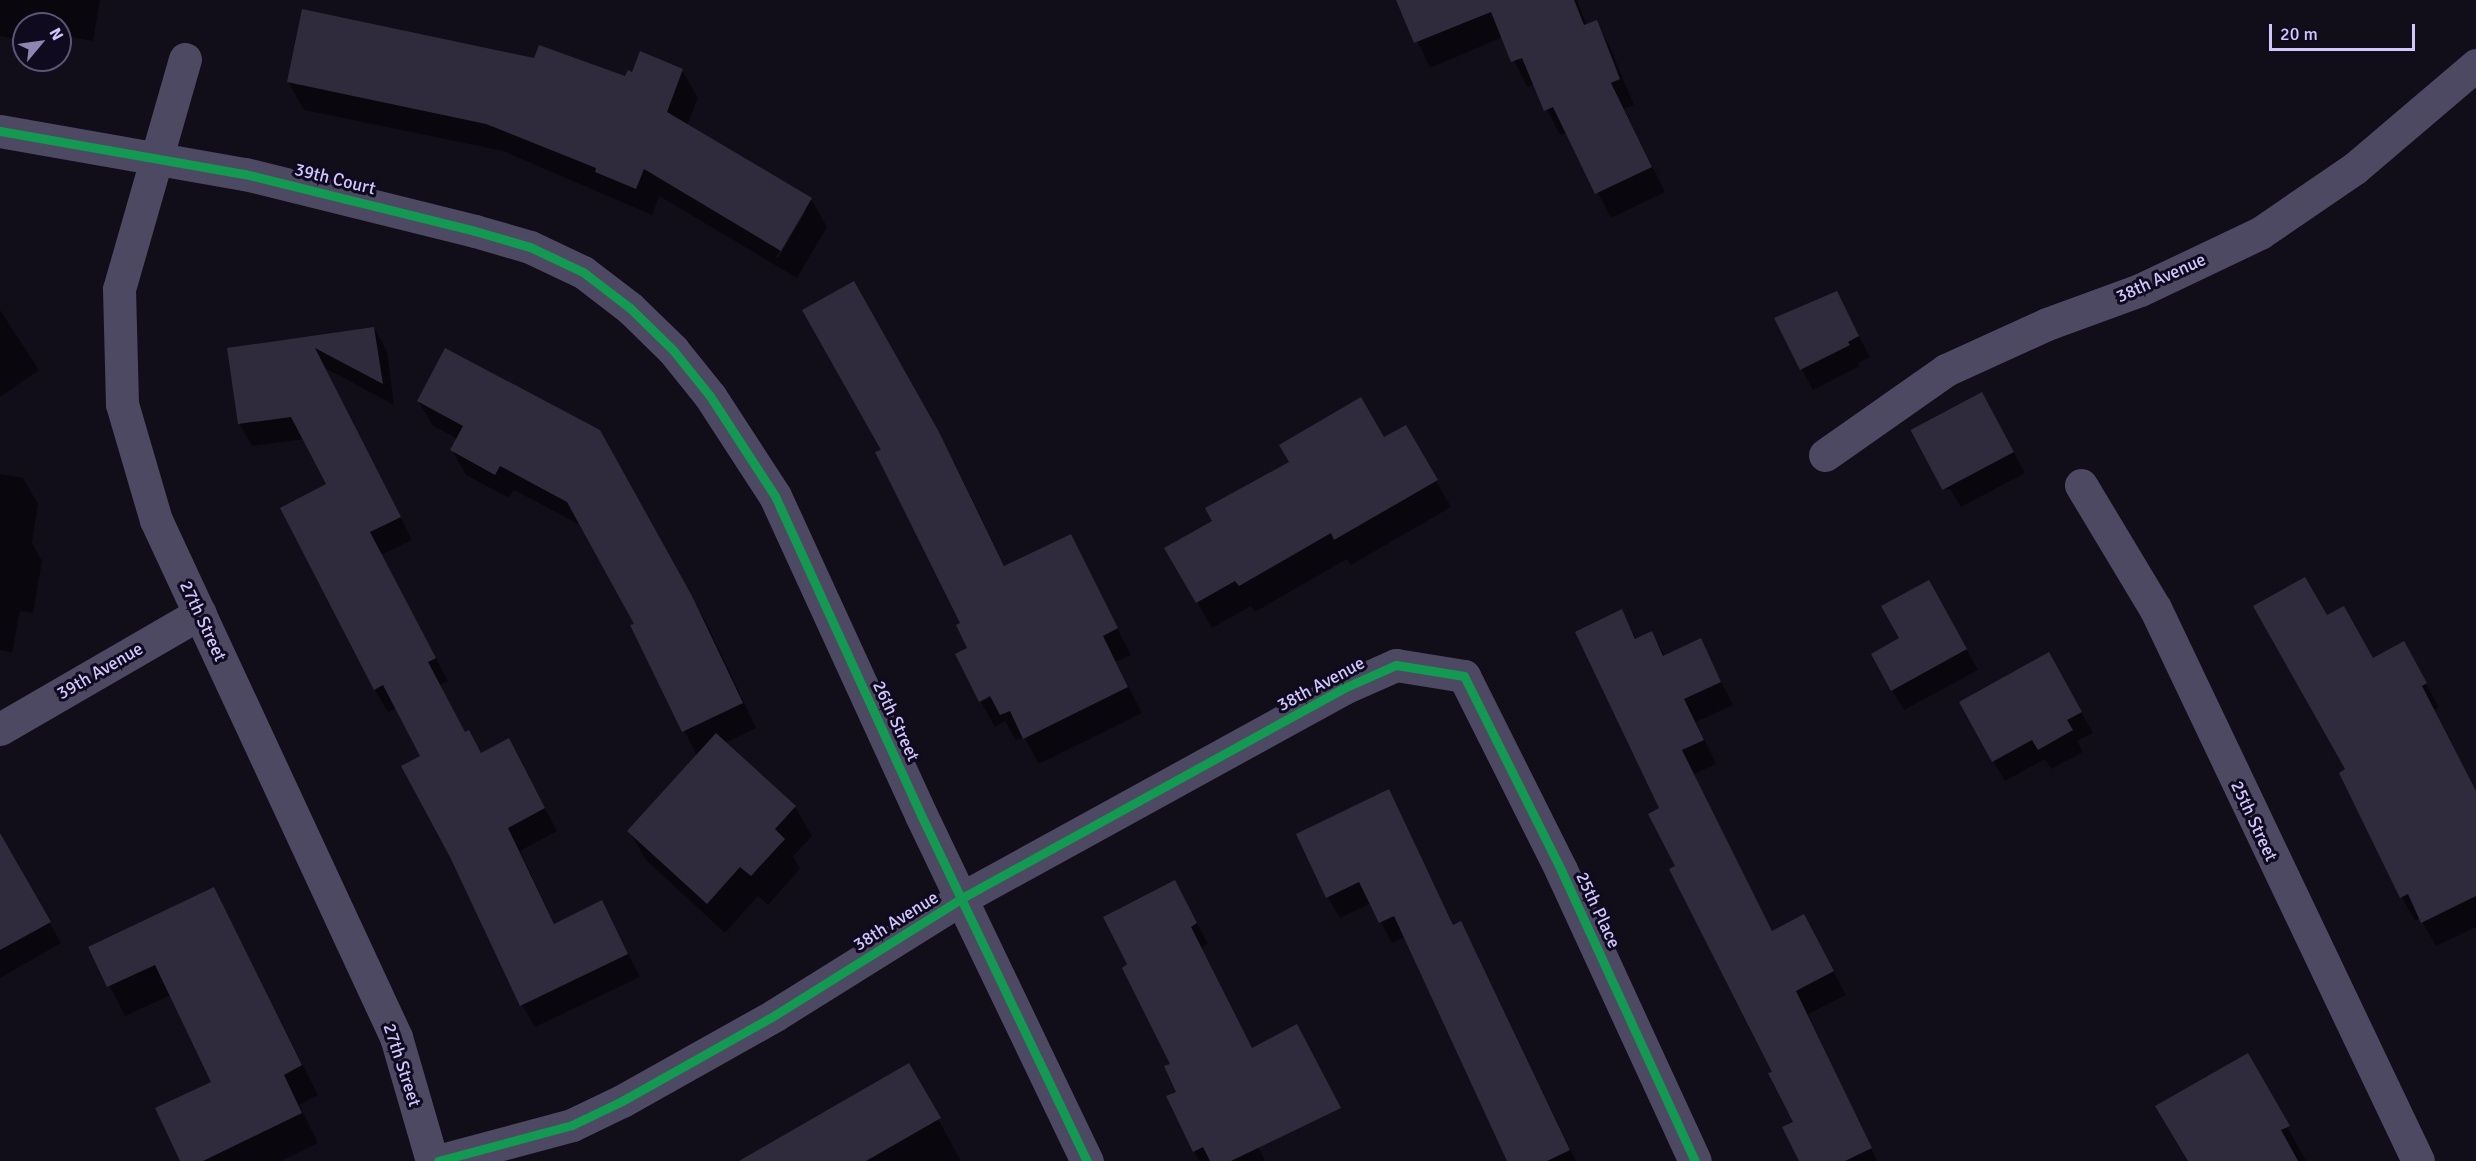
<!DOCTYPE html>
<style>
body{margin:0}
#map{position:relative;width:2476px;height:1161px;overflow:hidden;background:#110e19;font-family:Signika,sans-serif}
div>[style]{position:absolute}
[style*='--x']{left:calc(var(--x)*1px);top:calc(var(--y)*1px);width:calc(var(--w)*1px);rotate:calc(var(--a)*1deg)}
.shadow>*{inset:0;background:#0007}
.building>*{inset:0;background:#2f2b3c;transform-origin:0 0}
.street>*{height:33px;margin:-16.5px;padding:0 16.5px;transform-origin:16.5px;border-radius:16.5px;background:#4d4962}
.cycleway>*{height:9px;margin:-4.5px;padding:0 4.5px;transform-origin:4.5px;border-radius:4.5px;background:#139951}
span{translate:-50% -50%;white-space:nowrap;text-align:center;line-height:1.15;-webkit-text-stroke:6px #0f0a1d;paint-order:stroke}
.street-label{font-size:18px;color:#d2c6ff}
.north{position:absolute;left:12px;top:12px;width:60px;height:60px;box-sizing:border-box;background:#0f0a1d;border:2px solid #5d5577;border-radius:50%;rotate:61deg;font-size:16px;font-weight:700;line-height:24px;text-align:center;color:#d2c6ff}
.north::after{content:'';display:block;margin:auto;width:21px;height:27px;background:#8e86ae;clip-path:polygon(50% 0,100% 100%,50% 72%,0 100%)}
.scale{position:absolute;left:2269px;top:24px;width:146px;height:27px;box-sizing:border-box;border:3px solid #d2c6ff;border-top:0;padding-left:8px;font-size:18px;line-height:21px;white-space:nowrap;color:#d2c6ff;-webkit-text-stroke:4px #0f0a1d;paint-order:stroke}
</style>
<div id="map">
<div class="shadow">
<div style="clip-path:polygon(0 0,100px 0,93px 41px,60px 35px,60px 24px,24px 24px,24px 41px,0 36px)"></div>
<div style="clip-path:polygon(1398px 0,1577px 0,1587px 26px,1596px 22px,1610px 47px,1634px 105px,1624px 109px,1665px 192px,1611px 218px,1567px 133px,1560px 135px,1534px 84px,1527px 87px,1503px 37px,1430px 68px)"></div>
<div style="clip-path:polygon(evenodd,682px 70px,698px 98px,687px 126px,811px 199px,827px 227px,797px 278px,659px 196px,652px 215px,503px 151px,304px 110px,288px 82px,626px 78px,682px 70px,803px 211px,806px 211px,778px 258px,776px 257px,803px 211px)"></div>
<div style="clip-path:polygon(853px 283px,953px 460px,1005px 567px,1070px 536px,1131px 655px,1116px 662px,1142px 713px,1039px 764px,1024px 737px,1016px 740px,1005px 721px,995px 727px,981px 702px,998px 694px,969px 648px,963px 624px,883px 450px)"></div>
<div style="clip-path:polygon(1837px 293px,1870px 357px,1858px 363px,1860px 366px,1813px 390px,1776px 319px)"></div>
<div style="clip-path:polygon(0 310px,39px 370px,0 397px)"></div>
<div style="clip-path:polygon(374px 328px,387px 351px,394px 405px,325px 368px,412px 540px,381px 555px,448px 681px,440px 685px,465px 734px,481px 754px,521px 763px,557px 831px,520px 851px,555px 925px,602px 902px,640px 977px,535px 1027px,522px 1005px,422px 757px,397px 708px,388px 712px,375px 690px,282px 508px,328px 485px,305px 439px,252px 446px,239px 423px,228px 349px)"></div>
<div style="clip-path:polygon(418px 401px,613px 456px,706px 622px,756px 728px,725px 743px,795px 807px,812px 836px,793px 856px,800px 869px,768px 905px,758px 896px,725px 933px,646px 860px,629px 831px,697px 756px,632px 626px,636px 624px,582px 526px,514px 490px,509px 498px,466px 475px,452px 450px,458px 439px,433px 426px)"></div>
<div style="clip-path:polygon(1993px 414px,2025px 473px,1961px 507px,1950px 489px,1947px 490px,1913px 430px)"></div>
<div style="clip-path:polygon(1405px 427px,1451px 507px,1351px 565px,1347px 559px,1255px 612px,1251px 606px,1212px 628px,1166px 549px)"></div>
<div style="clip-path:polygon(0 474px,23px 478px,38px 504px,32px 543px,42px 561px,33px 613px,20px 611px,12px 653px,0 650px)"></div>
<div style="clip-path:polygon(1940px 602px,1978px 670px,1904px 710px,1892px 690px)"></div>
<div style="clip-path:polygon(1621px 611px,1637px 640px,1652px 633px,1665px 656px,1700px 640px,1733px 705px,1696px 722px,1716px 764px,1694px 774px,1772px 932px,1804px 916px,1846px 995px,1808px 1014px,1877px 1161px,1800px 1161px,1795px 1123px,1774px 1072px,1677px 867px,1661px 809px)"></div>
<div style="clip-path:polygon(2327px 617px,2372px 660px,2403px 643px,2439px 707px,2434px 710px,2476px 798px,2476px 927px,2436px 946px,2420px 918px,2415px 921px,2402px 897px,2347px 770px)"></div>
<div style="clip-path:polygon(2060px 674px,2093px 733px,2077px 741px,2083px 752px,2051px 769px,2045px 759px,2005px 781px,1993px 761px)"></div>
<div style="clip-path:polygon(1388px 791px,1454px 926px,1460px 923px,1472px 944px,1576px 1161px,1509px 1161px,1405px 937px,1392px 943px,1371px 903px,1340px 918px,1328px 898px,1298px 834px)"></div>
<div style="clip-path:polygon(16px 864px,61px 943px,0 978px,0 873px)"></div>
<div style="clip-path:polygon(1175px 882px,1208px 944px,1201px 948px,1194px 1012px,1265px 1161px,1199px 1161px,1168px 1097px,1178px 1092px,1172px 1064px,1129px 965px)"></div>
<div style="clip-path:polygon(213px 889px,318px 1095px,299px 1105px,318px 1143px,281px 1161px,182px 1161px,213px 1082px,171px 995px,125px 1016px,90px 948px)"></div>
<div style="clip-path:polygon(2259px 1075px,2306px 1161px,2189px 1161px)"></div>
<div style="clip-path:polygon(923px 1091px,961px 1161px,779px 1161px)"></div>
</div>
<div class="building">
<div style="clip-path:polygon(1396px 0,1574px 0,1584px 25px,1597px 20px,1620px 79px,1611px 83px,1652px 167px,1595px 194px,1553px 107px,1544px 111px,1522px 58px,1511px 62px,1491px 12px,1414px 43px)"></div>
<div style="clip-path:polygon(302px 9px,534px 58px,539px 45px,625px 76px,628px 70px,632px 72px,640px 51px,683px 69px,667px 112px,812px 198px,781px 251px,644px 169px,636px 189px,595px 172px,596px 168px,486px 124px,287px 82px)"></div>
<div style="clip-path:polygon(854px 281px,939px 432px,1004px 566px,1071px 534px,1118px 628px,1103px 636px,1128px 687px,1023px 739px,1010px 711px,1000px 715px,990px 696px,979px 702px,955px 654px,967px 648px,956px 625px,960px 623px,875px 452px,881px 450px,802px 310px)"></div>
<div style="clip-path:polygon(1837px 291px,1859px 336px,1848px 342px,1850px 345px,1800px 370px,1774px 318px)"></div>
<div style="clip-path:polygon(374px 327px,383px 384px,315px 348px,401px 517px,370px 532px,436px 658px,428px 662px,465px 732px,469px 730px,481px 753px,509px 738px,545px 808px,508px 828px,554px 924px,602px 900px,628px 954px,520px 1006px,450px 857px,401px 766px,420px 756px,383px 685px,374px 690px,280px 508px,326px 484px,291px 417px,238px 424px,227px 348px)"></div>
<div style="clip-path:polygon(445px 348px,600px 430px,692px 596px,743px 703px,682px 732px,630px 625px,634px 624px,567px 502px,500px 466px,495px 475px,450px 450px,463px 426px,417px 401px)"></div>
<div style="left:1982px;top:392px;width:68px;height:81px;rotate:62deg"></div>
<div style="clip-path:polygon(1361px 397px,1384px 437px,1406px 425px,1438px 480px,1334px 540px,1331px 533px,1239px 586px,1235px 581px,1196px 603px,1164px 548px,1212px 521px,1205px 508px,1289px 462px,1279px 445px)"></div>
<div style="clip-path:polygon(2305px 577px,2327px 615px,2344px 606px,2373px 658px,2404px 641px,2427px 683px,2422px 686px,2476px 791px,2476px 896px,2421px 923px,2408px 894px,2400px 898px,2339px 773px,2345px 769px,2253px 606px)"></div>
<div style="clip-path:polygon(1929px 580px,1967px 649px,1891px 691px,1871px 654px,1899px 638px,1881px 606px)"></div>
<div style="clip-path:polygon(1622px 609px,1635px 639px,1652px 631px,1663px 656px,1701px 638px,1721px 682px,1684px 699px,1704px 740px,1682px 750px,1772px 931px,1804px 914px,1834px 971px,1796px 991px,1872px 1148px,1845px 1161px,1799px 1161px,1782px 1127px,1793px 1122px,1768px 1073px,1772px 1072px,1669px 869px,1675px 866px,1648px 814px,1659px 808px,1575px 632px)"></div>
<div style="clip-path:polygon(2049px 652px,2082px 712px,2067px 720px,2073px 730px,2038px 750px,2032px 740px,1992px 762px,1959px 702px)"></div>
<div style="clip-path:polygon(716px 733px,796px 806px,775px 829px,785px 839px,751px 876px,740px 867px,707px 904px,627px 831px)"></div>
<div style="clip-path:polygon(1389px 789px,1453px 925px,1461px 921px,1570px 1150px,1547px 1161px,1507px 1161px,1394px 916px,1379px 923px,1359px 882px,1326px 898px,1296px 834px)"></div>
<div style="clip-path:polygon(0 833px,51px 922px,0 950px)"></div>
<div style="clip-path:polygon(1175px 880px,1197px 923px,1191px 927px,1252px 1048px,1297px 1024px,1341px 1108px,1231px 1161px,1210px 1161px,1203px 1147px,1193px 1152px,1166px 1096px,1176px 1092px,1164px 1066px,1170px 1064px,1122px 968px,1127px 964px,1103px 917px)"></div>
<div style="clip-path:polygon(214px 887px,302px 1065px,284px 1075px,302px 1113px,203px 1161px,180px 1161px,155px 1108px,211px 1082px,155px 965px,107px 987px,88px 947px)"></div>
<div style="clip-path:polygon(2248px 1053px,2290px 1126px,2281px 1130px,2298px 1161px,2188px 1161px,2155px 1106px)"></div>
<div style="clip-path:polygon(909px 1063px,941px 1118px,866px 1161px,739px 1161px)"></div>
</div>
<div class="street">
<div style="--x:185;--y:59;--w:239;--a:106"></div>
<div style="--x:119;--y:289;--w:115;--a:88.5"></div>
<div style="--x:122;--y:404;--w:121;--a:73.7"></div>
<div style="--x:156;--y:520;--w:570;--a:65.1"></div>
<div style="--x:396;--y:1037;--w:129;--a:73.8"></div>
<div style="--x:0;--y:131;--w:249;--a:10"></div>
<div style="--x:245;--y:174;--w:237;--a:13.9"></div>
<div style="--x:475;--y:231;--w:57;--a:16.2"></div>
<div style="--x:530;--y:247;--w:59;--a:25.3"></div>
<div style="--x:583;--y:272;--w:59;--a:37.5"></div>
<div style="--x:630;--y:308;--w:60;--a:44.3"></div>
<div style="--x:673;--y:350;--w:59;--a:51.2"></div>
<div style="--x:710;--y:396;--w:119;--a:57"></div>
<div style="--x:775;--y:496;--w:351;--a:65.4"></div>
<div style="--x:921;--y:815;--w:384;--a:64.4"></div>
<div style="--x:1825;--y:455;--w:148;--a:-35.1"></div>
<div style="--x:1946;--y:370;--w:111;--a:-24.5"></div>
<div style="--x:2047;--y:324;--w:99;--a:-20.1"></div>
<div style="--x:2140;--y:290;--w:133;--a:-25.4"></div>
<div style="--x:2260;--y:233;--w:115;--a:-34.4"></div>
<div style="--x:2355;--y:168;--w:159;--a:-40.4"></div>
<div style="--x:2081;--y:485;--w:144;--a:59"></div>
<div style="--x:2155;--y:608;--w:612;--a:64.56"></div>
<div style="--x:0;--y:729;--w:231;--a:-30.1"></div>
<div style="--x:438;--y:1161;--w:139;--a:-15"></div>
<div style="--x:572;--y:1125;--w:55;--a:-25.6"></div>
<div style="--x:622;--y:1101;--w:176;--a:-29.3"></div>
<div style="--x:775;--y:1015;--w:221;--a:-32"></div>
<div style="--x:962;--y:898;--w:436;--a:-28.8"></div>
<div style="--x:1344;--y:688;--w:57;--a:-23.9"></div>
<div style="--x:1396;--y:665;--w:69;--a:9.2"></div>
<div style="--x:1464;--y:676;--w:217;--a:63.4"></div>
<div style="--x:1561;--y:870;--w:320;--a:65.3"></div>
</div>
<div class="cycleway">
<div style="--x:0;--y:131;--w:249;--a:10"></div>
<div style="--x:245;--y:174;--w:237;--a:13.9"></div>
<div style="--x:475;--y:231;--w:57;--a:16.2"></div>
<div style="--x:530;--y:247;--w:59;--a:25.3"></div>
<div style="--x:583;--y:272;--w:59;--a:37.5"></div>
<div style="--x:630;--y:308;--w:60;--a:44.3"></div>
<div style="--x:673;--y:350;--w:59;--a:51.2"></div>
<div style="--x:710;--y:396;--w:119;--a:57"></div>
<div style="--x:775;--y:496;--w:351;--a:65.4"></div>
<div style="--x:921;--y:815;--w:384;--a:64.4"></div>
<div style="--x:438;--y:1161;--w:139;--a:-15"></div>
<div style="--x:572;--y:1125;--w:55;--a:-25.6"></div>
<div style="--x:622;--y:1101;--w:176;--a:-29.3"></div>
<div style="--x:775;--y:1015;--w:221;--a:-32"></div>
<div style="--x:962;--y:898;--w:436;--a:-28.8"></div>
<div style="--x:1344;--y:688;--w:57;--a:-23.9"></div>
<div style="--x:1396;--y:665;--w:69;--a:9.2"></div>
<div style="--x:1464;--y:676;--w:217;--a:63.4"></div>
<div style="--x:1561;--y:870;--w:320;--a:65.3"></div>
</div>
<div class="street-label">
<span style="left:335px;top:179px;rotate:14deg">39th Court</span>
<span style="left:2161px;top:278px;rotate:-24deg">38th Avenue</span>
<span style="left:203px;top:621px;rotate:65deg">27th Street</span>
<span style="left:100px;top:671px;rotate:-30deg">39th Avenue</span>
<span style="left:1321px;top:684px;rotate:-28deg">38th Avenue</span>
<span style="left:896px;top:721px;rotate:65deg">26th Street</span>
<span style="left:2254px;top:821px;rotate:65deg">25th Street</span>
<span style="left:1598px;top:910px;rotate:65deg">25th Place</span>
<span style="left:896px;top:921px;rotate:-32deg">38th Avenue</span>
<span style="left:402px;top:1065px;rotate:72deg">27th Street</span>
</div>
<div class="north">N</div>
<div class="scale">20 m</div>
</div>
